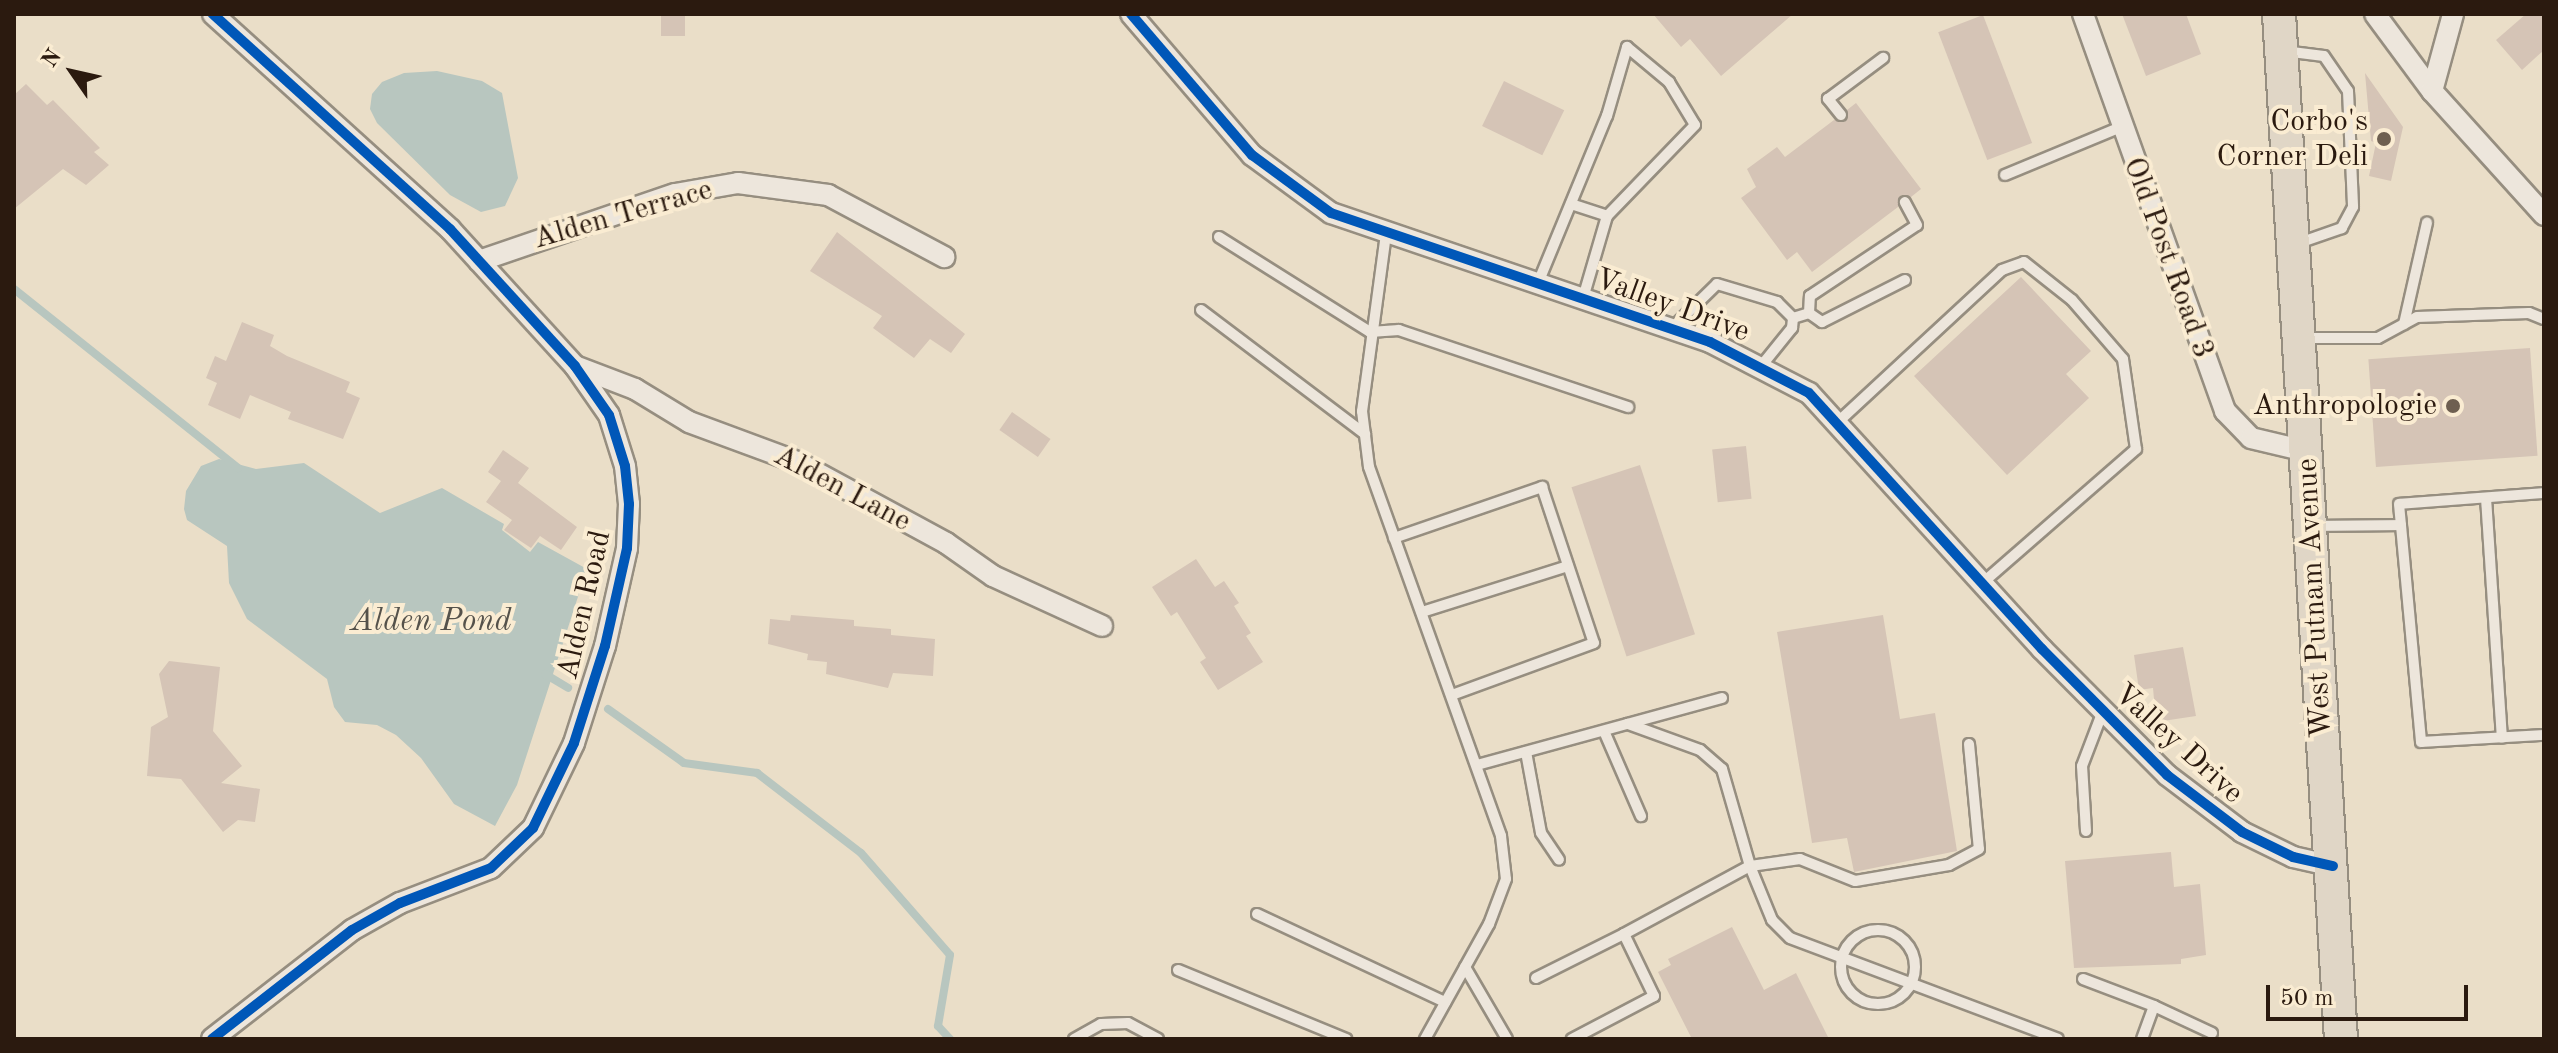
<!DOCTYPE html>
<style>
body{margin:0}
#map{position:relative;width:2558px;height:1053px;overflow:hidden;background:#eadec8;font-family:"Old Standard TT",serif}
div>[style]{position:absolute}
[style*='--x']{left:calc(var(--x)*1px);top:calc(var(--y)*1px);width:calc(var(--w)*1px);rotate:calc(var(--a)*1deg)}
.water>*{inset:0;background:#b8c6bf}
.stream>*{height:8px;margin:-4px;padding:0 4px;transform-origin:4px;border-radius:4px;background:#b8c6bf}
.building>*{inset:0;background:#d5c4b6;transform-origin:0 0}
.roads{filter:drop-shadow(2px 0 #968e80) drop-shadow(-2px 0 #968e80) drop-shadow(0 2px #968e80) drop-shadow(0 -2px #968e80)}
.lane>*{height:10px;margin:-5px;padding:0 5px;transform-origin:5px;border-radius:5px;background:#ede6dc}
.lane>.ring{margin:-5px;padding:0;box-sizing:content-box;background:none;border:10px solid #ede6dc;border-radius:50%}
.street>*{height:20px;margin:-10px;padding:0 10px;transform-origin:10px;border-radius:10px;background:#ede6dc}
.primary>*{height:32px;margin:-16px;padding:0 16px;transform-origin:16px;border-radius:16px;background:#e0d6c6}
.cycleway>*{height:10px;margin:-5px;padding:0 5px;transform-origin:5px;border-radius:5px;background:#0057b8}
.dots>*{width:22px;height:22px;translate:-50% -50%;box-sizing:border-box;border:4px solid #faecd2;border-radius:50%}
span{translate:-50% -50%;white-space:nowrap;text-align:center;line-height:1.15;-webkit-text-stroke:8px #faecd2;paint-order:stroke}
.poi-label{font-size:30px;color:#2b1a0f}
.right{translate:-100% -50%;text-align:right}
.street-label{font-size:30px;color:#2b1a0f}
.water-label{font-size:32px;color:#55524b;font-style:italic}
.frame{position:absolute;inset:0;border:16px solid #2b1a0f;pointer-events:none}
.north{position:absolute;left:32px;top:32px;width:80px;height:80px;-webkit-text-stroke:6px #faecd2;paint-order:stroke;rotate:304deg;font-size:22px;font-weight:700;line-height:32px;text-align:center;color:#2b1a0f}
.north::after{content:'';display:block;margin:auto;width:28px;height:36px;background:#2b1a0f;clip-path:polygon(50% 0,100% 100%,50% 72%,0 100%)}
.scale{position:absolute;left:2266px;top:985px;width:202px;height:36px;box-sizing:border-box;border:4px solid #2b1a0f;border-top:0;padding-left:10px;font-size:24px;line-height:28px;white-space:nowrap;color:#2b1a0f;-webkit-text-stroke:6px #faecd2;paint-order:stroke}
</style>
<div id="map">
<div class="water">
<div style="clip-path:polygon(437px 71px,482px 81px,502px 93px,518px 178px,505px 206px,481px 212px,450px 195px,377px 123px,370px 109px,372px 94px,382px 82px,404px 73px)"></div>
<div style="clip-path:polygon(219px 459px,256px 469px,304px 463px,380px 513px,442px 488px,504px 524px,502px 530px,530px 552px,538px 542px,587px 569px,517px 785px,495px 826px,454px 804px,421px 758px,396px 735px,377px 725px,345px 722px,334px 707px,327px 679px,247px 619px,229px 583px,227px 546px,187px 520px,184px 509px,186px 491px,201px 466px)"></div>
</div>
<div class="stream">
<div style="--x:14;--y:289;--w:287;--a:38.6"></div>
<div style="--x:545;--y:674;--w:27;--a:31"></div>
<div style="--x:608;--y:709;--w:93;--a:35.4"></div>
<div style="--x:684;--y:763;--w:74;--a:7.8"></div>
<div style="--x:757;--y:773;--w:131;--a:37.6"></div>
<div style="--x:861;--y:853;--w:135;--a:48.9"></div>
<div style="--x:950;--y:955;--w:72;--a:99.6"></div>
<div style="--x:938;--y:1026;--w:18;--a:47"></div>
</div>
<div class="building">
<div style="left:661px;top:14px;width:24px;height:22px"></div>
<div style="clip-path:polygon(1653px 14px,1793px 14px,1721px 76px,1690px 39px,1681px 47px)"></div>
<div style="clip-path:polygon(2122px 14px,2186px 14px,2201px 54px,2146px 76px)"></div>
<div style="clip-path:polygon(2526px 14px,2544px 14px,2544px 50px,2522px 70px,2496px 40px)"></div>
<div style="left:1983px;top:15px;width:137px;height:48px;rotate:69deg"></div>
<div style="clip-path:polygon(2365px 73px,2403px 127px,2391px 181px,2369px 176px,2376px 143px,2371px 141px)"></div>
<div style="left:1504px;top:81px;width:67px;height:50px;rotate:26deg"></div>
<div style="clip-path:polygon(26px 84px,47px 105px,53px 100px,100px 148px,94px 152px,109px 165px,86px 185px,63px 169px,14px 209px,14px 95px)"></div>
<div style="clip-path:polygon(1856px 103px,1921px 189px,1911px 197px,1901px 195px,1898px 207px,1812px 272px,1797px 252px,1787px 260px,1741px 198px,1756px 187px,1747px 169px,1777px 147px,1785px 157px,1834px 120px,1845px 122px,1847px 110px)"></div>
<div style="clip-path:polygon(837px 232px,965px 334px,951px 353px,930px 339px,914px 358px,873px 328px,882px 316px,810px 271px)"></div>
<div style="clip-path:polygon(2021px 277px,2091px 351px,2066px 374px,2089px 398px,2007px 475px,1914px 376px)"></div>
<div style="clip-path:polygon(242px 322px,274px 335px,270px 346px,287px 356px,350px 382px,346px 392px,360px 398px,343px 439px,288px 419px,291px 412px,250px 395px,240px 419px,208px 405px,217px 383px,206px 378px,215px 356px,226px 361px)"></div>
<div style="left:2530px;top:348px;width:108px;height:162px;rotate:86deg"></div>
<div style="left:1012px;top:412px;width:47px;height:22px;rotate:35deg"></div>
<div style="left:1746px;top:446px;width:53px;height:34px;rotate:84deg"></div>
<div style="clip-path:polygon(503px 450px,529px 468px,518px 483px,577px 527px,561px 550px,540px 536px,531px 548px,504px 530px,512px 520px,486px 502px,501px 481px,488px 472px)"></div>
<div style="left:1640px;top:465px;width:178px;height:72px;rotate:72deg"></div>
<div style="clip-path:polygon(1196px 559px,1215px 587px,1224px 581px,1239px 603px,1234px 606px,1251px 633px,1246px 636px,1263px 662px,1218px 690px,1200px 662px,1206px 658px,1177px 612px,1171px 616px,1152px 587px)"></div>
<div style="clip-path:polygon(791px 615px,854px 620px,854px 626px,891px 629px,891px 635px,935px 639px,933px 676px,893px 673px,888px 688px,826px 674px,827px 662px,807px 660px,808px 654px,768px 644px,770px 619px,790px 621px)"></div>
<div style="clip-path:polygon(1883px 615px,1900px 719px,1935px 713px,1957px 851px,1854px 872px,1847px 838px,1812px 843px,1777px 632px)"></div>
<div style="clip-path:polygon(2183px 647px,2196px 716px,2156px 722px,2153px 688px,2139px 690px,2134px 655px)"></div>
<div style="clip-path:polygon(169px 661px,220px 667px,213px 731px,242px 766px,221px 783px,260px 789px,255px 822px,238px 820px,223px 832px,181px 779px,147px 776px,151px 727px,168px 717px,159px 674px)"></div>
<div style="clip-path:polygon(2171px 852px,2174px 887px,2200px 884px,2206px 955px,2181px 959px,2181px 964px,2074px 968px,2065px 861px)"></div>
<div style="clip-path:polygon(1732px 927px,1764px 990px,1796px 973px,1829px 1039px,1692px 1039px,1658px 972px,1671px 965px,1668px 959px)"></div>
</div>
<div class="roads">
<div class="lane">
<div style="--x:2284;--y:51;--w:40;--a:7.1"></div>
<div style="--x:2324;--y:56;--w:42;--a:55.6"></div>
<div style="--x:2348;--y:91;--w:116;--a:87.5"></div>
<div style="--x:2353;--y:207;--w:24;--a:118"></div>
<div style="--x:2342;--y:228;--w:46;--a:160.8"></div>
<div style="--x:1841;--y:115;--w:21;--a:-129"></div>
<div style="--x:1828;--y:99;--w:69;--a:-36.7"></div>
<div style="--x:2005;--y:175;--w:126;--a:-22.5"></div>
<div style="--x:1571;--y:204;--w:38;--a:18"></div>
<div style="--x:1386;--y:234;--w:179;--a:97.7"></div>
<div style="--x:1362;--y:411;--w:56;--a:82.9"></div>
<div style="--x:1369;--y:467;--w:392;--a:70.3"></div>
<div style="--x:1501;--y:836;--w:43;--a:83.4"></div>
<div style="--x:1506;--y:879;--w:48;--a:110.7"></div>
<div style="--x:1489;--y:924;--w:132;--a:119.1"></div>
<div style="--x:1219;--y:237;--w:178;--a:32.2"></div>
<div style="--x:1370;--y:332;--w:29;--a:-4"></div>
<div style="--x:1399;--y:330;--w:242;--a:18.6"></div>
<div style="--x:1538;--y:283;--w:181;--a:-67.6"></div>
<div style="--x:1607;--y:116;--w:72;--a:-73.8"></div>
<div style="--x:1627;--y:47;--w:55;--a:39.8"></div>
<div style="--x:1669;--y:82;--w:50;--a:58.8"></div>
<div style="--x:1695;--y:125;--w:127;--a:134"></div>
<div style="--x:1607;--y:216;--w:85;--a:106.3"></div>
<div style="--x:1201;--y:310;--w:206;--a:37.1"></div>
<div style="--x:1809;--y:313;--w:16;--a:35"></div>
<div style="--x:1822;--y:322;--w:93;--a:-26.8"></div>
<div style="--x:1793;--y:318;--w:17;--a:-17"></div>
<div style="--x:1809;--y:313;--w:17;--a:-87"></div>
<div style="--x:1810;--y:296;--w:128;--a:-33.6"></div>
<div style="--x:1917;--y:225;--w:26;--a:-118"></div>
<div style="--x:2404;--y:324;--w:104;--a:-77.2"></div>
<div style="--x:1671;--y:329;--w:64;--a:-44.4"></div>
<div style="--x:1717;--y:284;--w:63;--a:16.7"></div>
<div style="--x:1777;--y:302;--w:23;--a:45"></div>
<div style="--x:2301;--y:338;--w:77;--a:0"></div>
<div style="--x:2378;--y:338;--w:44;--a:-28.3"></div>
<div style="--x:2417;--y:317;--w:112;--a:-2"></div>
<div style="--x:2529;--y:313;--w:16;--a:22"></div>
<div style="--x:1762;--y:365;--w:48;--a:-51"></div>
<div style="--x:1792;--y:328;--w:10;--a:-84"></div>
<div style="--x:1839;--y:421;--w:222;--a:-42.8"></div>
<div style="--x:2002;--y:270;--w:23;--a:-20"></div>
<div style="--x:2024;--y:262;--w:61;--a:38.4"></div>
<div style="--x:2072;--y:300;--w:78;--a:49.2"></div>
<div style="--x:2123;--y:359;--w:91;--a:81.8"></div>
<div style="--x:2136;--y:449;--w:206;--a:138.9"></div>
<div style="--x:2544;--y:493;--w:145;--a:175.7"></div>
<div style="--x:2399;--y:504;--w:239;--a:84.7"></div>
<div style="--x:2421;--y:742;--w:123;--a:-3.3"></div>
<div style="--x:2486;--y:498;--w:240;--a:86.2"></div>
<div style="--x:2315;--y:526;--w:86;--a:-0.7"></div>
<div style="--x:1394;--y:538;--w:157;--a:-19"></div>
<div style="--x:1542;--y:487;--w:164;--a:71.6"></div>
<div style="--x:1594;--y:643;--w:151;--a:159.9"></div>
<div style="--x:1422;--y:612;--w:153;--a:-17.5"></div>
<div style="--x:1604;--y:731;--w:93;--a:66.5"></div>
<div style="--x:1969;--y:744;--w:105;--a:84.6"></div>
<div style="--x:1979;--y:849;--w:34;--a:152"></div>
<div style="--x:1949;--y:865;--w:95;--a:170.3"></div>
<div style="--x:1855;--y:881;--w:59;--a:-158.2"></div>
<div style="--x:1800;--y:859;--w:50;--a:172"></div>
<div style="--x:1750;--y:866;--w:58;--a:67.8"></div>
<div style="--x:1772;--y:920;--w:25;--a:45"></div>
<div style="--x:1790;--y:938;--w:286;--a:20.6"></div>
<div style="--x:1526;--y:752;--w:82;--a:79.5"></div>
<div style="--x:1541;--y:833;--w:32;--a:56"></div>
<div style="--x:1477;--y:765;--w:254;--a:-15.3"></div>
<div style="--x:2086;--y:831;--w:65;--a:-93.5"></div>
<div style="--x:2082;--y:766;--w:59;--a:-69.1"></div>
<div style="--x:1257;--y:914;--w:208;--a:25.1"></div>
<div class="ring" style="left:1841px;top:930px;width:64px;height:64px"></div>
<div style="--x:1624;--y:934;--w:143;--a:-28.4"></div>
<div style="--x:1750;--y:866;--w:101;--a:-106.1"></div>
<div style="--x:1722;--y:769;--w:29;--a:-139"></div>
<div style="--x:1700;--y:750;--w:77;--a:-160.1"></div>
<div style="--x:1465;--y:967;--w:83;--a:59.7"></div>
<div style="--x:1178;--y:970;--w:182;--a:22.3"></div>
<div style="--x:1536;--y:978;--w:98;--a:-26.6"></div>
<div style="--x:1624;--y:934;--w:69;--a:64.2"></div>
<div style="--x:1654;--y:996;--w:93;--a:152.3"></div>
<div style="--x:2083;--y:979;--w:76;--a:20.8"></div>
<div style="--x:1074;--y:1039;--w:31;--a:-29"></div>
<div style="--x:1101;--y:1024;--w:27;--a:-2"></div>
<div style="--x:1128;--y:1023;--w:34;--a:28"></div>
<div style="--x:2142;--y:1039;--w:35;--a:-70"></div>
<div style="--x:2154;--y:1006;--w:64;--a:25"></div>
</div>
<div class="street">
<div style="--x:1131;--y:14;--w:186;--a:49.4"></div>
<div style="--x:1252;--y:155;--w:98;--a:36.3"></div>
<div style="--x:1331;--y:213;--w:400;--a:18.8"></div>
<div style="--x:1710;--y:342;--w:111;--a:27.3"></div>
<div style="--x:1809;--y:393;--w:346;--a:47.7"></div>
<div style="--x:2042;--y:649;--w:177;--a:45.2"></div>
<div style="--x:2167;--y:775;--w:94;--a:37.2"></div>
<div style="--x:2242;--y:832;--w:57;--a:26.1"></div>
<div style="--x:2293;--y:857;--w:41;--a:12.7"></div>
<div style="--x:2083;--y:14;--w:422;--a:70.3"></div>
<div style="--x:2225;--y:411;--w:37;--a:46"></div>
<div style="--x:2251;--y:438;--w:57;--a:13.3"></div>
<div style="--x:2375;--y:14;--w:96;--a:53.5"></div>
<div style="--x:2432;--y:91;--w:167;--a:47.9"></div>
<div style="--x:2432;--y:91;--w:80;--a:-74.7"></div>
<div style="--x:479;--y:261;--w:207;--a:-18.9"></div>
<div style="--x:675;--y:194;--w:64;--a:-9.9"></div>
<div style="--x:738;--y:183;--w:91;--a:7.6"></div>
<div style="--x:828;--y:195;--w:132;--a:28.1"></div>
<div style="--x:575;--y:366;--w:64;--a:21"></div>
<div style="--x:635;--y:389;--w:63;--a:31.4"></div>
<div style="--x:689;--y:422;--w:115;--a:20.3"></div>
<div style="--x:797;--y:462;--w:170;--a:28.5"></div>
<div style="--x:946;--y:543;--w:57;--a:35.1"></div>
<div style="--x:993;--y:576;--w:120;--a:24.6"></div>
<div style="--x:212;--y:1039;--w:177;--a:-37.9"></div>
<div style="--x:352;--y:930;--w:55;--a:-29.4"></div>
<div style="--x:400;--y:903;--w:97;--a:-21"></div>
<div style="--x:491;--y:868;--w:58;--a:-43.6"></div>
<div style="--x:533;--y:828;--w:94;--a:-64.2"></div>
<div style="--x:574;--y:743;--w:102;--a:-72.3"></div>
<div style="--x:605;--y:646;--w:100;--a:-77.3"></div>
<div style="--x:627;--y:548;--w:44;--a:-87.4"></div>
<div style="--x:629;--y:504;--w:38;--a:-96"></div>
<div style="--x:625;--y:466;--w:53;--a:-107.4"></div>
<div style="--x:609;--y:415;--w:60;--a:-124.8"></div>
<div style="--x:575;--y:366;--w:185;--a:-132.4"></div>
<div style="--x:450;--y:229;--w:320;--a:-137.8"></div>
</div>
<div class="primary">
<div style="--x:2279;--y:14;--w:1027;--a:86.54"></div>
</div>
</div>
<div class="cycleway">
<div style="--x:1131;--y:14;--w:186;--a:49.4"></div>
<div style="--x:1252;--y:155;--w:98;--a:36.3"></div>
<div style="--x:1331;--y:213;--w:400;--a:18.8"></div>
<div style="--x:1710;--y:342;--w:111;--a:27.3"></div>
<div style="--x:1809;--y:393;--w:346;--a:47.7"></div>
<div style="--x:2042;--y:649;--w:177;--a:45.2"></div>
<div style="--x:2167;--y:775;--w:94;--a:37.2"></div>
<div style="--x:2242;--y:832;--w:57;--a:26.1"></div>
<div style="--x:2293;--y:857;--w:41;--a:12.7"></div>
<div style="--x:212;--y:1039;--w:177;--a:-37.9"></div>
<div style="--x:352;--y:930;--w:55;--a:-29.4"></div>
<div style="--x:400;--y:903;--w:97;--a:-21"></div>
<div style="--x:491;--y:868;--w:58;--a:-43.6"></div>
<div style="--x:533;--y:828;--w:94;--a:-64.2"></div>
<div style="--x:574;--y:743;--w:102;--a:-72.3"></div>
<div style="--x:605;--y:646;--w:100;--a:-77.3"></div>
<div style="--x:627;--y:548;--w:44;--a:-87.4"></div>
<div style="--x:629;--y:504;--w:38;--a:-96"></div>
<div style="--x:625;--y:466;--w:53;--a:-107.4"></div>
<div style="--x:609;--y:415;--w:60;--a:-124.8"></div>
<div style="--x:575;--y:366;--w:185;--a:-132.4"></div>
<div style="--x:450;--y:229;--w:320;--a:-137.8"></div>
</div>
<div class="dots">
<div style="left:2384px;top:139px;background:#6e5f50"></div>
<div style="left:2453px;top:406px;background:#6e5f50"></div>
</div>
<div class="poi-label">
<span class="right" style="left:2368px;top:139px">Corbo's<br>Corner Deli</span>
<span class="right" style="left:2437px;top:406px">Anthropologie</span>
</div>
<div class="street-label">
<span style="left:623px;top:215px;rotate:-16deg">Alden Terrace</span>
<span style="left:2168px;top:258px;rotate:70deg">Old Post Road 3</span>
<span style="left:1672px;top:306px;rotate:20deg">Valley Drive</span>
<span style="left:842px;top:489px;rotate:28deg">Alden Lane</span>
<span style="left:2315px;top:598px;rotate:-93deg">West Putnam Avenue</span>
<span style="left:585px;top:605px;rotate:-77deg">Alden Road</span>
<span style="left:2178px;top:744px;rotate:42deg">Valley Drive</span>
</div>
<div class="water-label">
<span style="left:431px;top:622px">Alden Pond</span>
</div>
<div class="frame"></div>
<div class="north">N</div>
<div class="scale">50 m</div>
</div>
